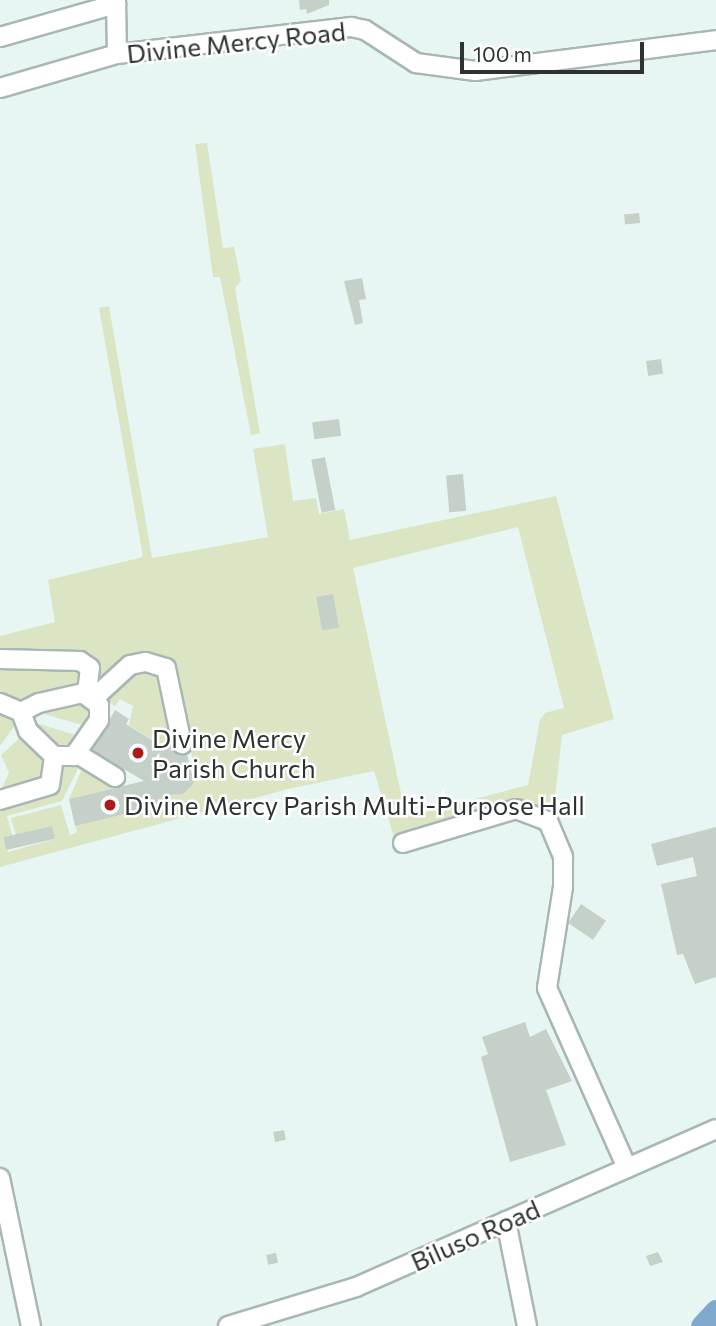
<!DOCTYPE html>
<style>
body{margin:0}
#map{position:relative;width:716px;height:1326px;overflow:hidden;background:#e7f6f3;font-family:Commissioner,sans-serif}
div>[style]{position:absolute}
[style*='--x']{left:calc(var(--x)*1px);top:calc(var(--y)*1px);width:calc(var(--w)*1px);rotate:calc(var(--a)*1deg)}
.green>*{inset:0;background:#dbe5c3}
.river>*{height:23px;margin:-11.5px;padding:0 11.5px;transform-origin:11.5px;border-radius:11.5px;background:#7fa8cd}
.building>*{inset:0;background:#c5d0c8;transform-origin:0 0}
.roads{filter:drop-shadow(2px 0 #a9b7b4) drop-shadow(-2px 0 #a9b7b4) drop-shadow(0 2px #a9b7b4) drop-shadow(0 -2px #a9b7b4)}
.minor>*{height:18px;margin:-9px;padding:0 9px;transform-origin:9px;border-radius:9px;background:#fff}
.dots>*{width:19px;height:19px;translate:-50% -50%;box-sizing:border-box;border:4px solid #fff;border-radius:50%}
span{translate:-50% -50%;white-space:nowrap;text-align:center;line-height:1.15;-webkit-text-stroke:5px #fff;paint-order:stroke}
.street-label{font-size:26px;color:#2d3332}
.poi-label{font-size:26px;color:#2d3332}
.left{translate:0 -50%;text-align:left}
.scale{position:absolute;left:460px;top:42px;width:184px;height:32px;box-sizing:border-box;border:4px solid #2d3332;border-top:0;padding-left:9px;font-size:21px;line-height:24px;white-space:nowrap;color:#2d3332;-webkit-text-stroke:5px #fff;paint-order:stroke}
</style>
<div id="map">
<div class="green">
<div style="clip-path:polygon(207px 143px,223px 248px,234px 247px,241px 281px,235px 288px,260px 433px,251px 435px,220px 277px,213px 277px,195px 144px)"></div>
<div style="clip-path:polygon(evenodd,109px 306px,152px 558px,268px 537px,253px 449px,285px 444px,293px 501px,316px 498px,319px 514px,344px 509px,350px 540px,556px 496px,614px 719px,562px 735px,555px 798px,539px 824px,522px 816px,394px 837px,374px 771px,288px 789px,0 867px,0 792px,9px 773px,1px 755px,25px 733px,81px 763px,62px 801px,7px 816px,13px 837px,4px 839px,8px 852px,55px 839px,16px 836px,11px 818px,61px 805px,70px 835px,77px 832px,75px 826px,162px 802px,167px 793px,183px 794px,195px 778px,190px 745px,156px 659px,95px 691px,18px 702px,0 698px,0 636px,55px 622px,48px 580px,143px 557px,99px 308px,109px 306px,518px 527px,564px 708px,545px 713px,540px 720px,528px 785px,406px 817px,353px 568px,518px 527px)"></div>
<div style="clip-path:polygon(131px 670px,163px 671px,178px 741px,160px 745px,129px 725px,133px 706px,120px 699px,115px 706px,102px 698px)"></div>
<div style="clip-path:polygon(81px 698px,95px 709px,86px 726px,37px 712px)"></div>
<div style="clip-path:polygon(0 707px,18px 721px,0 746px)"></div>
<div style="clip-path:polygon(33px 722px,36px 723px,79px 736px,64px 753px,41px 737px)"></div>
<div style="clip-path:polygon(84px 764px,113px 783px,114px 788px,69px 799px)"></div>
</div>
<div class="river">
<div style="--x:702;--y:1326;--w:21;--a:-47"></div>
</div>
<div class="building">
<div style="clip-path:polygon(299px 0,329px 0,329px 5px,307px 14px,306px 9px,300px 10px)"></div>
<div style="left:639px;top:213px;width:10px;height:15px;rotate:84deg"></div>
<div style="clip-path:polygon(362px 278px,366px 299px,359px 300px,363px 323px,355px 325px,344px 281px)"></div>
<div style="left:661px;top:359px;width:15px;height:15px;rotate:82deg"></div>
<div style="left:339px;top:419px;width:17px;height:27px;rotate:83deg"></div>
<div style="left:325px;top:457px;width:54px;height:14px;rotate:79deg"></div>
<div style="left:463px;top:474px;width:37px;height:17px;rotate:85deg"></div>
<div style="left:333px;top:594px;width:34px;height:17px;rotate:80deg"></div>
<div style="clip-path:polygon(115px 710px,129px 719px,126px 724px,160px 745px,170px 743px,174px 752px,187px 754px,194px 783px,183px 794px,166px 795px,162px 802px,140px 810px,75px 826px,69px 799px,144px 781px,92px 750px)"></div>
<div style="left:52px;top:826px;width:13px;height:50px;rotate:77deg"></div>
<div style="clip-path:polygon(716px 827px,716px 977px,695px 984px,683px 954px,677px 955px,661px 884px,697px 876px,693px 857px,657px 866px,651px 844px)"></div>
<div style="left:581px;top:904px;width:30px;height:23px;rotate:34deg"></div>
<div style="clip-path:polygon(525px 1022px,530px 1037px,546px 1029px,572px 1081px,546px 1090px,566px 1145px,510px 1162px,481px 1057px,488px 1054px,482px 1037px)"></div>
<div style="left:284px;top:1130px;width:10px;height:11px;rotate:79deg"></div>
<div style="clip-path:polygon(658px 1252px,663px 1262px,650px 1266px,646px 1256px)"></div>
<div style="left:276px;top:1253px;width:10px;height:10px;rotate:79deg"></div>
</div>
<div class="roads">
<div class="minor">
<div style="--x:116;--y:0;--w:54;--a:88.9"></div>
<div style="--x:0;--y:37;--w:121;--a:-15.9"></div>
<div style="--x:0;--y:88;--w:122;--a:-16.2"></div>
<div style="--x:117;--y:54;--w:236;--a:-6.6"></div>
<div style="--x:351;--y:27;--w:14;--a:12"></div>
<div style="--x:365;--y:30;--w:61;--a:32.9"></div>
<div style="--x:416;--y:63;--w:60;--a:7.7"></div>
<div style="--x:475;--y:71;--w:243;--a:-7.3"></div>
<div style="--x:0;--y:659;--w:80;--a:1.4"></div>
<div style="--x:80;--y:661;--w:12;--a:35"></div>
<div style="--x:90;--y:668;--w:26;--a:97"></div>
<div style="--x:83;--y:693;--w:20;--a:37"></div>
<div style="--x:99;--y:705;--w:15;--a:90"></div>
<div style="--x:99;--y:720;--w:44;--a:124.8"></div>
<div style="--x:74;--y:756;--w:20;--a:180"></div>
<div style="--x:54;--y:756;--w:36;--a:-136"></div>
<div style="--x:28;--y:731;--w:20;--a:-110"></div>
<div style="--x:21;--y:712;--w:20;--a:-27"></div>
<div style="--x:39;--y:703;--w:45;--a:-12.8"></div>
<div style="--x:94;--y:698;--w:49;--a:-42.5"></div>
<div style="--x:130;--y:665;--w:16;--a:-11"></div>
<div style="--x:146;--y:662;--w:21;--a:17"></div>
<div style="--x:166;--y:668;--w:78;--a:78.1"></div>
<div style="--x:0;--y:703;--w:23;--a:23"></div>
<div style="--x:76;--y:753;--w:46;--a:31.6"></div>
<div style="--x:0;--y:800;--w:52;--a:-16.7"></div>
<div style="--x:50;--y:785;--w:29;--a:-82"></div>
<div style="--x:403;--y:843;--w:118;--a:-16.7"></div>
<div style="--x:516;--y:809;--w:34;--a:21"></div>
<div style="--x:548;--y:821;--w:39;--a:67"></div>
<div style="--x:563;--y:857;--w:30;--a:90"></div>
<div style="--x:563;--y:887;--w:102;--a:99"></div>
<div style="--x:547;--y:988;--w:197;--a:66"></div>
<div style="--x:0;--y:1178;--w:151;--a:78.2"></div>
<div style="--x:506;--y:1221;--w:107;--a:78.7"></div>
<div style="--x:228;--y:1326;--w:134;--a:-16.9"></div>
<div style="--x:356;--y:1287;--w:393;--a:-23.7"></div>
</div>
</div>
<div class="dots">
<div style="left:138px;top:753px;background:#ac1a1b"></div>
<div style="left:110px;top:805px;background:#ac1a1b"></div>
</div>
<div class="street-label">
<span style="left:236px;top:42px;rotate:-6deg">Divine Mercy Road</span>
<span style="left:475px;top:1235px;rotate:-24deg">Biluso Road</span>
</div>
<div class="poi-label">
<span class="left" style="left:152px;top:753px">Divine Mercy<br>Parish Church</span>
<span class="left" style="left:124px;top:805px">Divine Mercy Parish Multi-Purpose Hall</span>
</div>
<div class="scale">100 m</div>
</div>
